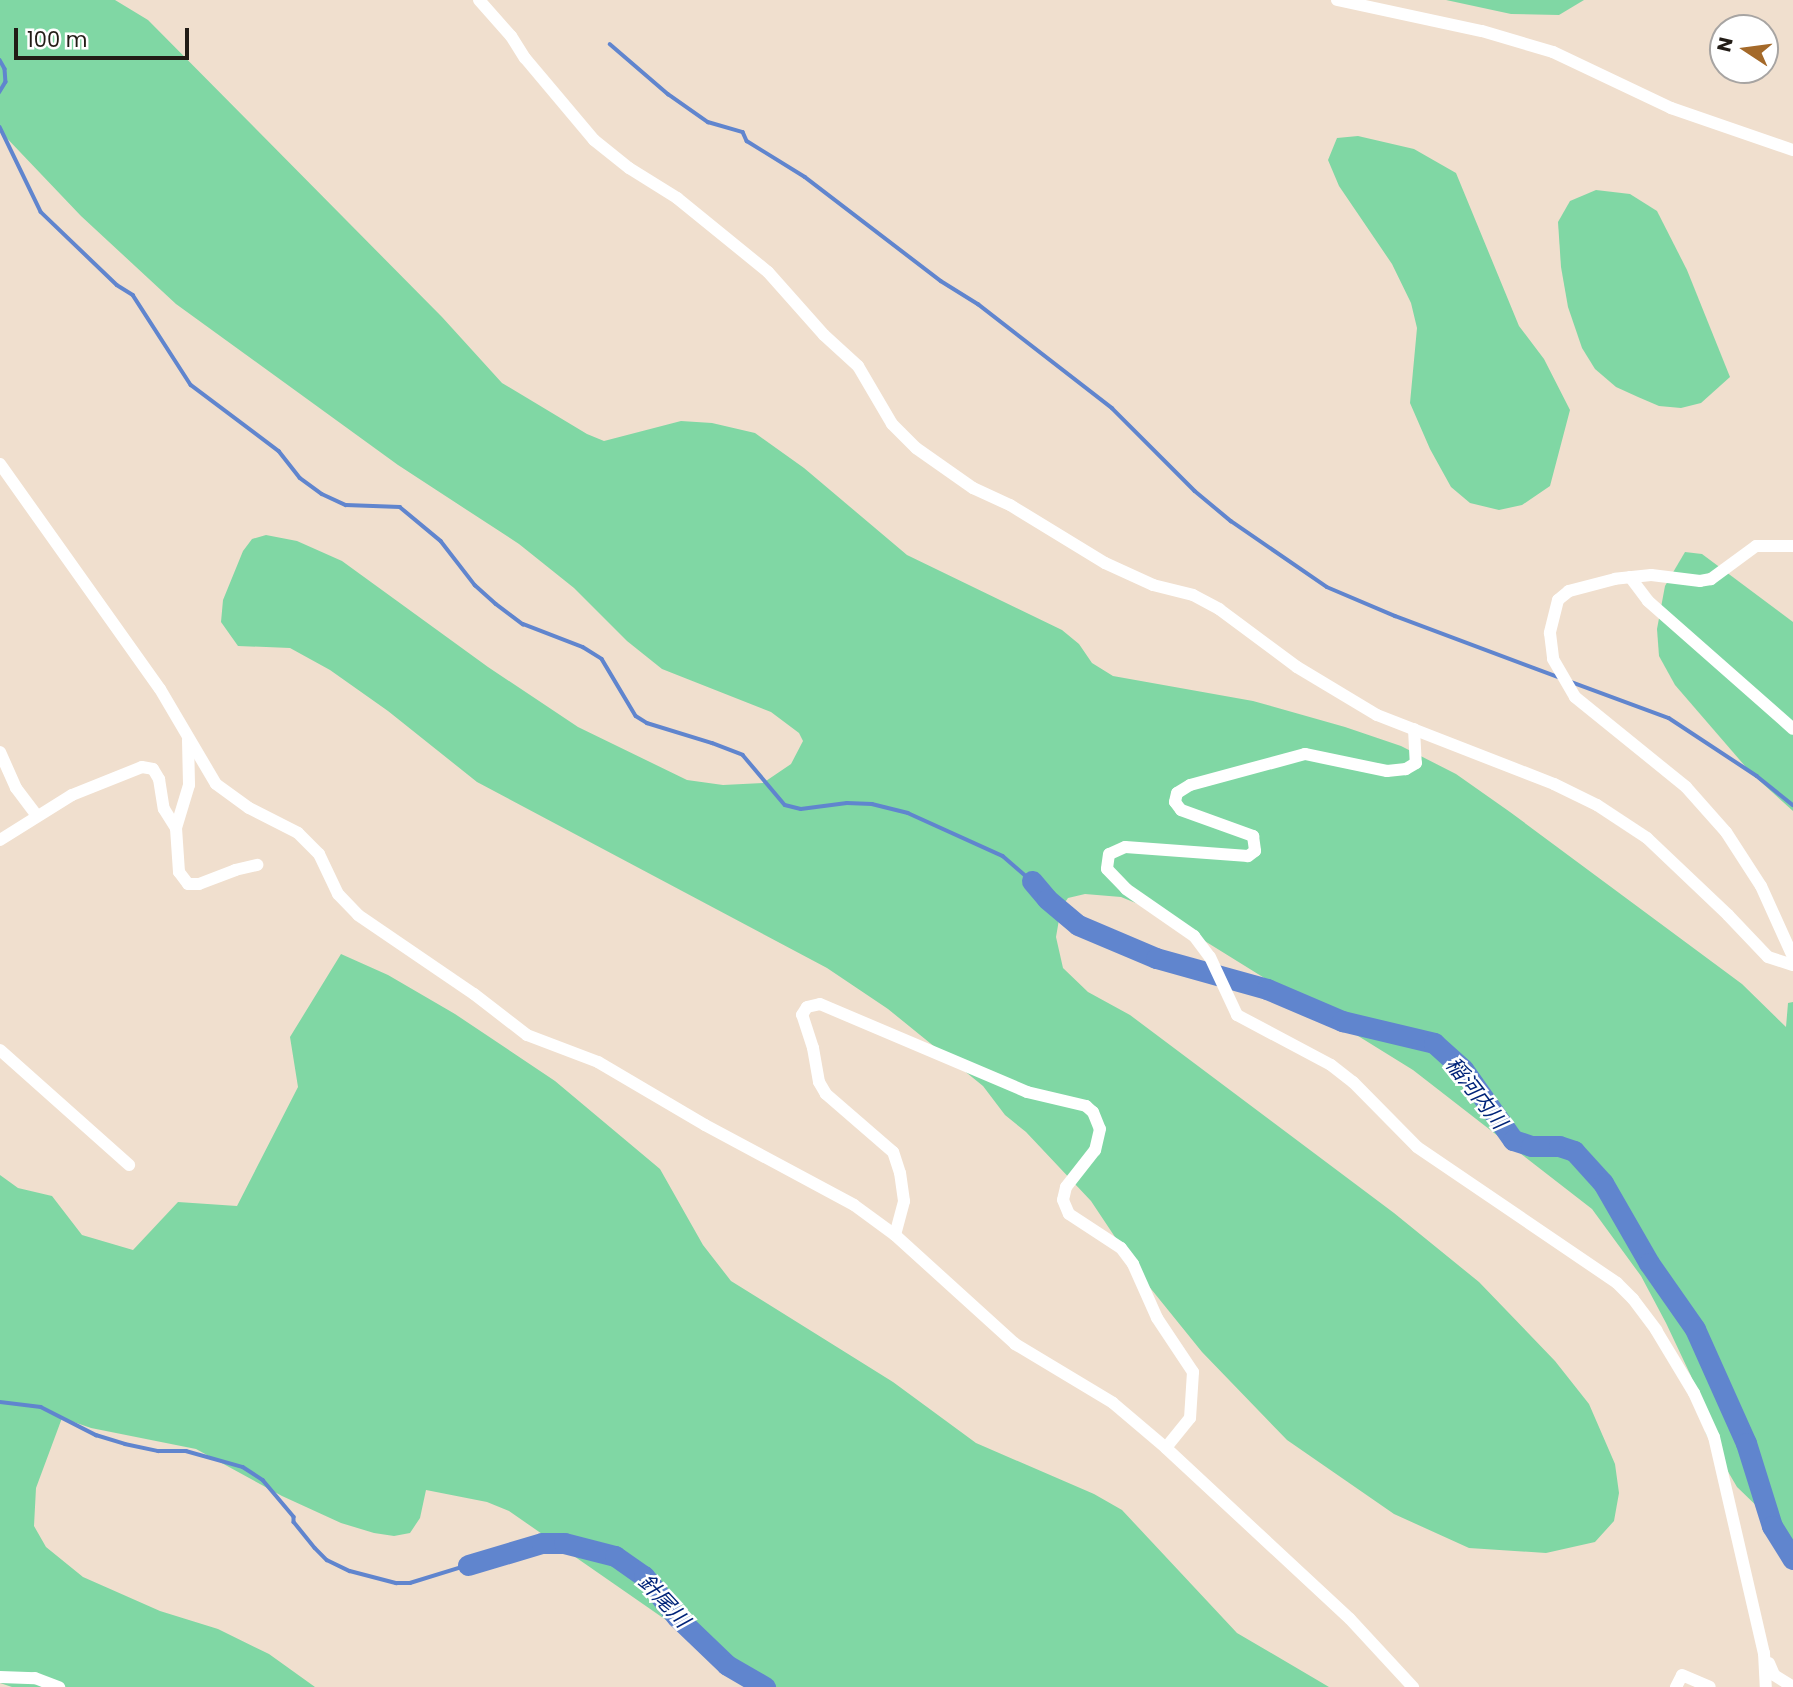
<!DOCTYPE html>
<meta charset="utf-8">
<style>
body{margin:0}
#map{position:relative;width:1793px;height:1687px;overflow:hidden;background:#f0dfce;font-family:Poppins,"Noto Sans JP",sans-serif}
div>[style]{position:absolute}
[style*='--x']{left:calc(var(--x)*1px);top:calc(var(--y)*1px);width:calc(var(--w)*1px);rotate:calc(var(--a)*1deg)}
.green>*{inset:0;background:#80d7a4}
.stream>*{height:3.5px;margin:-1.75px;padding:0 1.75px;transform-origin:1.75px;border-radius:1.75px;background:#6085ce}
.river>*{height:21px;margin:-10.5px;padding:0 10.5px;transform-origin:10.5px;border-radius:10.5px;background:#6085ce}
.minor>*{height:12px;margin:-6px;padding:0 6px;transform-origin:6px;border-radius:6px;background:#fff}
span{translate:-50% -50%;white-space:nowrap;text-align:center;line-height:1.15;-webkit-text-stroke:5px #fff;paint-order:stroke}
.water-label{font-size:21px;color:#012479;font-style:italic}
.north{position:absolute;left:1709px;top:14px;width:70px;height:70px;box-sizing:border-box;background:#fff;border:2px solid #a7a4a2;border-radius:50%;rotate:283deg;font-size:19px;font-weight:700;line-height:28px;text-align:center;color:#221c16}
.north::after{content:'';display:block;margin:auto;width:24px;height:32px;background:#a46929;clip-path:polygon(50% 0,100% 100%,50% 72%,0 100%)}
.scale{position:absolute;left:14px;top:28px;width:175px;height:32px;box-sizing:border-box;border:4px solid #221c16;border-top:0;padding-left:9px;font-size:21px;line-height:24px;white-space:nowrap;color:#221c16;-webkit-text-stroke:5px #fff;paint-order:stroke}
</style>
<div id="map">
<div class="green">
<div style="clip-path:polygon(0 0,115px 0,148px 20px,442px 317px,502px 383px,587px 434px,604px 441px,681px 421px,712px 423px,755px 433px,804px 468px,907px 555px,1062px 630px,1079px 644px,1092px 663px,1113px 676px,1253px 701px,1345px 727px,1401px 746px,1456px 774px,1510px 812px,1742px 984px,1786px 1027px,1788px 1003px,1793px 1002px,1793px 1541px,1737px 1487px,1706px 1434px,1691px 1376px,1666px 1323px,1641px 1276px,1592px 1209px,1413px 1070px,1158px 912px,1121px 897px,1085px 894px,1068px 898px,1061px 908px,1056px 937px,1063px 968px,1088px 992px,1130px 1015px,1394px 1213px,1479px 1282px,1555px 1361px,1589px 1404px,1615px 1464px,1619px 1493px,1614px 1521px,1595px 1542px,1546px 1553px,1469px 1548px,1394px 1514px,1287px 1440px,1202px 1352px,1143px 1279px,1091px 1201px,1026px 1132px,1005px 1115px,983px 1086px,888px 1009px,827px 968px,477px 782px,388px 711px,330px 670px,290px 648px,238px 646px,221px 622px,223px 600px,243px 551px,252px 539px,266px 535px,297px 541px,342px 561px,488px 667px,578px 727px,687px 780px,723px 785px,763px 783px,791px 764px,803px 741px,799px 733px,771px 712px,662px 669px,627px 641px,574px 588px,519px 544px,398px 465px,176px 304px,81px 216px,0 131px)"></div>
<div style="clip-path:polygon(1446px 0,1584px 0,1559px 15px,1511px 14px)"></div>
<div style="clip-path:polygon(1358px 136px,1414px 149px,1456px 173px,1519px 326px,1544px 359px,1570px 410px,1550px 486px,1522px 505px,1499px 510px,1470px 503px,1451px 487px,1430px 449px,1410px 403px,1417px 328px,1411px 303px,1392px 264px,1339px 186px,1328px 160px,1337px 138px)"></div>
<div style="clip-path:polygon(1596px 190px,1630px 194px,1657px 211px,1687px 270px,1730px 377px,1701px 403px,1681px 408px,1659px 406px,1638px 397px,1616px 387px,1595px 369px,1582px 348px,1568px 307px,1561px 267px,1558px 222px,1570px 201px)"></div>
<div style="clip-path:polygon(1685px 552px,1702px 554px,1793px 622px,1793px 811px,1751px 773px,1675px 685px,1659px 656px,1657px 629px,1665px 586px)"></div>
<div style="clip-path:polygon(341px 954px,388px 975px,455px 1014px,555px 1081px,660px 1169px,703px 1245px,731px 1281px,893px 1382px,976px 1443px,1094px 1494px,1122px 1510px,1237px 1633px,1329px 1687px,749px 1687px,715px 1654px,509px 1511px,487px 1502px,426px 1490px,420px 1518px,410px 1533px,394px 1536px,374px 1533px,341px 1523px,282px 1496px,196px 1449px,91px 1428px,62px 1418px,36px 1488px,34px 1526px,46px 1547px,83px 1577px,160px 1611px,218px 1629px,269px 1654px,315px 1687px,12px 1687px,0 1683px,0 1175px,18px 1188px,52px 1196px,82px 1235px,133px 1250px,178px 1202px,237px 1206px,298px 1087px,290px 1037px)"></div>
</div>
<div class="stream">
<div style="--x:610;--y:44;--w:77;--a:40.8"></div>
<div style="--x:668;--y:94;--w:49;--a:35"></div>
<div style="--x:708;--y:122;--w:36;--a:16"></div>
<div style="--x:743;--y:132;--w:10;--a:66"></div>
<div style="--x:747;--y:141;--w:68;--a:31.8"></div>
<div style="--x:805;--y:177;--w:171;--a:37.4"></div>
<div style="--x:941;--y:281;--w:44;--a:31.9"></div>
<div style="--x:978;--y:304;--w:170;--a:37.8"></div>
<div style="--x:1112;--y:408;--w:117;--a:45"></div>
<div style="--x:1195;--y:491;--w:47;--a:39.8"></div>
<div style="--x:1231;--y:521;--w:116;--a:34.5"></div>
<div style="--x:1327;--y:587;--w:74;--a:23.1"></div>
<div style="--x:1395;--y:616;--w:177;--a:20.5"></div>
<div style="--x:0;--y:60;--w:10;--a:61"></div>
<div style="--x:5;--y:69;--w:13;--a:86"></div>
<div style="--x:6;--y:82;--w:12;--a:121"></div>
<div style="--x:0;--y:127;--w:94;--a:64.2"></div>
<div style="--x:41;--y:212;--w:105;--a:43.8"></div>
<div style="--x:117;--y:285;--w:19;--a:32"></div>
<div style="--x:133;--y:295;--w:107;--a:57.2"></div>
<div style="--x:191;--y:385;--w:110;--a:36.9"></div>
<div style="--x:279;--y:451;--w:34;--a:52"></div>
<div style="--x:300;--y:478;--w:27;--a:36"></div>
<div style="--x:322;--y:494;--w:26;--a:25"></div>
<div style="--x:346;--y:505;--w:54;--a:2.1"></div>
<div style="--x:400;--y:507;--w:53;--a:39.7"></div>
<div style="--x:441;--y:541;--w:56;--a:52.3"></div>
<div style="--x:475;--y:585;--w:28;--a:42"></div>
<div style="--x:496;--y:604;--w:34;--a:37"></div>
<div style="--x:523;--y:624;--w:64;--a:21"></div>
<div style="--x:583;--y:647;--w:22;--a:32"></div>
<div style="--x:602;--y:659;--w:66;--a:59.2"></div>
<div style="--x:636;--y:716;--w:13;--a:32"></div>
<div style="--x:647;--y:723;--w:68;--a:17.1"></div>
<div style="--x:712;--y:743;--w:33;--a:21"></div>
<div style="--x:743;--y:755;--w:65;--a:50"></div>
<div style="--x:785;--y:805;--w:16;--a:14"></div>
<div style="--x:801;--y:809;--w:46;--a:-7.4"></div>
<div style="--x:847;--y:803;--w:25;--a:2"></div>
<div style="--x:872;--y:804;--w:37;--a:14"></div>
<div style="--x:908;--y:813;--w:104;--a:24.4"></div>
<div style="--x:1003;--y:856;--w:38;--a:41"></div>
<div style="--x:1571;--y:682;--w:104;--a:20.2"></div>
<div style="--x:1669;--y:718;--w:105;--a:33.4"></div>
<div style="--x:1757;--y:776;--w:46;--a:38.9"></div>
<div style="--x:0;--y:1402;--w:41;--a:7"></div>
<div style="--x:41;--y:1407;--w:62;--a:27"></div>
<div style="--x:96;--y:1435;--w:30;--a:17"></div>
<div style="--x:125;--y:1444;--w:34;--a:12"></div>
<div style="--x:158;--y:1451;--w:28;--a:0"></div>
<div style="--x:186;--y:1451;--w:59;--a:15.7"></div>
<div style="--x:243;--y:1467;--w:24;--a:33"></div>
<div style="--x:263;--y:1480;--w:48;--a:50"></div>
<div style="--x:294;--y:1517;--w:5;--a:90"></div>
<div style="--x:294;--y:1522;--w:33;--a:51"></div>
<div style="--x:315;--y:1548;--w:17;--a:45"></div>
<div style="--x:327;--y:1560;--w:25;--a:26"></div>
<div style="--x:350;--y:1571;--w:48;--a:14.6"></div>
<div style="--x:396;--y:1583;--w:14;--a:0"></div>
<div style="--x:410;--y:1583;--w:61;--a:-17.2"></div>
</div>
<div class="river">
<div style="--x:1032;--y:881;--w:23;--a:50"></div>
<div style="--x:1047;--y:899;--w:40;--a:40"></div>
<div style="--x:1078;--y:925;--w:85;--a:22.9"></div>
<div style="--x:1156;--y:958;--w:115;--a:15.6"></div>
<div style="--x:1267;--y:989;--w:82;--a:23.1"></div>
<div style="--x:1342;--y:1021;--w:95;--a:13.4"></div>
<div style="--x:1434;--y:1043;--w:39;--a:42"></div>
<div style="--x:1463;--y:1069;--w:87;--a:54.8"></div>
<div style="--x:1513;--y:1140;--w:19;--a:18"></div>
<div style="--x:1531;--y:1146;--w:28;--a:0"></div>
<div style="--x:1559;--y:1146;--w:16;--a:18"></div>
<div style="--x:1574;--y:1151;--w:43;--a:47.8"></div>
<div style="--x:1603;--y:1183;--w:92;--a:60.1"></div>
<div style="--x:1649;--y:1263;--w:80;--a:55.1"></div>
<div style="--x:1695;--y:1329;--w:125;--a:65.9"></div>
<div style="--x:1746;--y:1443;--w:87;--a:72.6"></div>
<div style="--x:1772;--y:1526;--w:39;--a:58"></div>
<div style="--x:468;--y:1565;--w:77;--a:-16.6"></div>
<div style="--x:542;--y:1543;--w:22;--a:0"></div>
<div style="--x:564;--y:1543;--w:53;--a:14.3"></div>
<div style="--x:615;--y:1556;--w:35;--a:35"></div>
<div style="--x:644;--y:1576;--w:53;--a:51.2"></div>
<div style="--x:677;--y:1617;--w:69;--a:43.8"></div>
<div style="--x:727;--y:1665;--w:44;--a:30.1"></div>
</div>
<div class="minor">
<div style="--x:479;--y:0;--w:48;--a:48.4"></div>
<div style="--x:511;--y:36;--w:26;--a:58"></div>
<div style="--x:525;--y:58;--w:107;--a:49.9"></div>
<div style="--x:594;--y:140;--w:45;--a:38.7"></div>
<div style="--x:629;--y:168;--w:57;--a:32"></div>
<div style="--x:677;--y:198;--w:117;--a:39.1"></div>
<div style="--x:768;--y:272;--w:84;--a:48.4"></div>
<div style="--x:824;--y:335;--w:46;--a:42.4"></div>
<div style="--x:858;--y:366;--w:67;--a:59.6"></div>
<div style="--x:892;--y:424;--w:34;--a:45"></div>
<div style="--x:916;--y:448;--w:70;--a:35.1"></div>
<div style="--x:973;--y:488;--w:41;--a:24.7"></div>
<div style="--x:1010;--y:505;--w:111;--a:31.4"></div>
<div style="--x:1105;--y:563;--w:53;--a:24.6"></div>
<div style="--x:1153;--y:585;--w:41;--a:14"></div>
<div style="--x:1193;--y:595;--w:30;--a:28"></div>
<div style="--x:1219;--y:609;--w:97;--a:36.6"></div>
<div style="--x:1297;--y:667;--w:93;--a:31"></div>
<div style="--x:1377;--y:715;--w:190;--a:21.3"></div>
<div style="--x:1554;--y:784;--w:48;--a:26"></div>
<div style="--x:1597;--y:805;--w:60;--a:33.4"></div>
<div style="--x:1647;--y:838;--w:112;--a:43.5"></div>
<div style="--x:1728;--y:915;--w:58;--a:46.4"></div>
<div style="--x:1768;--y:957;--w:26;--a:18"></div>
<div style="--x:1337;--y:0;--w:148;--a:12.1"></div>
<div style="--x:1482;--y:31;--w:74;--a:16.5"></div>
<div style="--x:1553;--y:52;--w:131;--a:25.4"></div>
<div style="--x:1671;--y:108;--w:129;--a:19"></div>
<div style="--x:0;--y:464;--w:276;--a:54.6"></div>
<div style="--x:160;--y:689;--w:110;--a:59.5"></div>
<div style="--x:216;--y:784;--w:41;--a:36"></div>
<div style="--x:249;--y:808;--w:55;--a:27"></div>
<div style="--x:298;--y:833;--w:30;--a:45"></div>
<div style="--x:319;--y:854;--w:44;--a:64.6"></div>
<div style="--x:338;--y:894;--w:29;--a:46"></div>
<div style="--x:358;--y:915;--w:140;--a:34.3"></div>
<div style="--x:474;--y:994;--w:67;--a:37.7"></div>
<div style="--x:527;--y:1035;--w:76;--a:20.8"></div>
<div style="--x:598;--y:1062;--w:124;--a:30.5"></div>
<div style="--x:705;--y:1125;--w:169;--a:28.2"></div>
<div style="--x:854;--y:1205;--w:51;--a:36.2"></div>
<div style="--x:895;--y:1235;--w:162;--a:42.2"></div>
<div style="--x:1015;--y:1344;--w:114;--a:31"></div>
<div style="--x:1113;--y:1403;--w:70;--a:40.3"></div>
<div style="--x:1166;--y:1448;--w:251;--a:42.9"></div>
<div style="--x:1350;--y:1619;--w:93;--a:47.2"></div>
<div style="--x:1793;--y:546;--w:37;--a:180"></div>
<div style="--x:1756;--y:546;--w:56;--a:143.7"></div>
<div style="--x:1711;--y:579;--w:11;--a:170"></div>
<div style="--x:1700;--y:581;--w:49;--a:-173"></div>
<div style="--x:1651;--y:575;--w:36;--a:174"></div>
<div style="--x:1615;--y:579;--w:48;--a:165.4"></div>
<div style="--x:1569;--y:591;--w:14;--a:141"></div>
<div style="--x:1558;--y:600;--w:34;--a:104"></div>
<div style="--x:1550;--y:633;--w:26;--a:83"></div>
<div style="--x:1553;--y:659;--w:44;--a:59.9"></div>
<div style="--x:1575;--y:697;--w:143;--a:39"></div>
<div style="--x:1686;--y:787;--w:60;--a:48.4"></div>
<div style="--x:1726;--y:832;--w:64;--a:57.1"></div>
<div style="--x:1761;--y:886;--w:78;--a:65.7"></div>
<div style="--x:1630;--y:577;--w:30;--a:53"></div>
<div style="--x:1648;--y:601;--w:193;--a:41.4"></div>
<div style="--x:1414;--y:729;--w:34;--a:87"></div>
<div style="--x:1416;--y:763;--w:12;--a:149"></div>
<div style="--x:1406;--y:769;--w:19;--a:174"></div>
<div style="--x:1387;--y:771;--w:84;--a:-168.3"></div>
<div style="--x:1305;--y:754;--w:119;--a:164.9"></div>
<div style="--x:1190;--y:785;--w:15;--a:148"></div>
<div style="--x:1177;--y:793;--w:9;--a:103"></div>
<div style="--x:1175;--y:802;--w:10;--a:53"></div>
<div style="--x:1181;--y:810;--w:77;--a:19.9"></div>
<div style="--x:1253;--y:836;--w:15;--a:82"></div>
<div style="--x:1255;--y:851;--w:9;--a:144"></div>
<div style="--x:1248;--y:856;--w:123;--a:-175.8"></div>
<div style="--x:1125;--y:847;--w:17;--a:156"></div>
<div style="--x:1109;--y:854;--w:15;--a:98"></div>
<div style="--x:1107;--y:869;--w:28;--a:46"></div>
<div style="--x:1126;--y:889;--w:83;--a:34.7"></div>
<div style="--x:1194;--y:936;--w:26;--a:53"></div>
<div style="--x:1210;--y:957;--w:64;--a:65"></div>
<div style="--x:1237;--y:1015;--w:106;--a:28"></div>
<div style="--x:1331;--y:1065;--w:28;--a:38"></div>
<div style="--x:1353;--y:1082;--w:91;--a:45.4"></div>
<div style="--x:1417;--y:1147;--w:242;--a:34.2"></div>
<div style="--x:1617;--y:1283;--w:23;--a:45"></div>
<div style="--x:1633;--y:1299;--w:39;--a:53"></div>
<div style="--x:1656;--y:1330;--w:74;--a:58.9"></div>
<div style="--x:1694;--y:1393;--w:48;--a:65.6"></div>
<div style="--x:1714;--y:1437;--w:222;--a:77"></div>
<div style="--x:1764;--y:1653;--w:34;--a:87"></div>
<div style="--x:188;--y:740;--w:45;--a:88.7"></div>
<div style="--x:189;--y:785;--w:45;--a:106.8"></div>
<div style="--x:176;--y:828;--w:44;--a:86.1"></div>
<div style="--x:179;--y:872;--w:15;--a:53"></div>
<div style="--x:188;--y:884;--w:11;--a:0"></div>
<div style="--x:199;--y:884;--w:39;--a:-21"></div>
<div style="--x:235;--y:870;--w:23;--a:-13"></div>
<div style="--x:0;--y:752;--w:39;--a:66"></div>
<div style="--x:16;--y:788;--w:35;--a:53"></div>
<div style="--x:0;--y:840;--w:85;--a:-32"></div>
<div style="--x:72;--y:795;--w:75;--a:-21.8"></div>
<div style="--x:142;--y:767;--w:11;--a:10"></div>
<div style="--x:153;--y:769;--w:12;--a:59"></div>
<div style="--x:159;--y:779;--w:30;--a:81"></div>
<div style="--x:164;--y:809;--w:22;--a:58"></div>
<div style="--x:0;--y:1050;--w:173;--a:41.7"></div>
<div style="--x:895;--y:1235;--w:35;--a:-75"></div>
<div style="--x:904;--y:1201;--w:28;--a:-98"></div>
<div style="--x:900;--y:1173;--w:22;--a:-108"></div>
<div style="--x:893;--y:1152;--w:89;--a:-139.1"></div>
<div style="--x:826;--y:1094;--w:14;--a:-120"></div>
<div style="--x:819;--y:1082;--w:35;--a:-100"></div>
<div style="--x:813;--y:1048;--w:35;--a:-108"></div>
<div style="--x:802;--y:1015;--w:9;--a:-58"></div>
<div style="--x:807;--y:1007;--w:13;--a:-13"></div>
<div style="--x:820;--y:1004;--w:225;--a:23"></div>
<div style="--x:1027;--y:1092;--w:61;--a:13.3"></div>
<div style="--x:1086;--y:1106;--w:9;--a:41"></div>
<div style="--x:1093;--y:1112;--w:18;--a:68"></div>
<div style="--x:1100;--y:1129;--w:22;--a:103"></div>
<div style="--x:1095;--y:1150;--w:47;--a:128.1"></div>
<div style="--x:1066;--y:1187;--w:13;--a:103"></div>
<div style="--x:1063;--y:1200;--w:15;--a:67"></div>
<div style="--x:1069;--y:1214;--w:62;--a:33.2"></div>
<div style="--x:1121;--y:1248;--w:20;--a:53"></div>
<div style="--x:1133;--y:1264;--w:59;--a:66"></div>
<div style="--x:1157;--y:1318;--w:65;--a:56.3"></div>
<div style="--x:1193;--y:1372;--w:46;--a:93.7"></div>
<div style="--x:1190;--y:1418;--w:38;--a:129"></div>
<div style="--x:1769;--y:1663;--w:13;--a:67"></div>
<div style="--x:1774;--y:1675;--w:22;--a:32"></div>
<div style="--x:0;--y:1677;--w:35;--a:2"></div>
<div style="--x:35;--y:1678;--w:26;--a:21"></div>
<div style="--x:1676;--y:1687;--w:13;--a:-63"></div>
<div style="--x:1682;--y:1675;--w:30;--a:23"></div>
</div>
<div class="water-label">
<span style="left:1476px;top:1093px;rotate:52deg">稲河内川</span>
<span style="left:664px;top:1601px;rotate:47deg">針尾川</span>
</div>
<div class="north">N</div>
<div class="scale">100 m</div>
</div>
